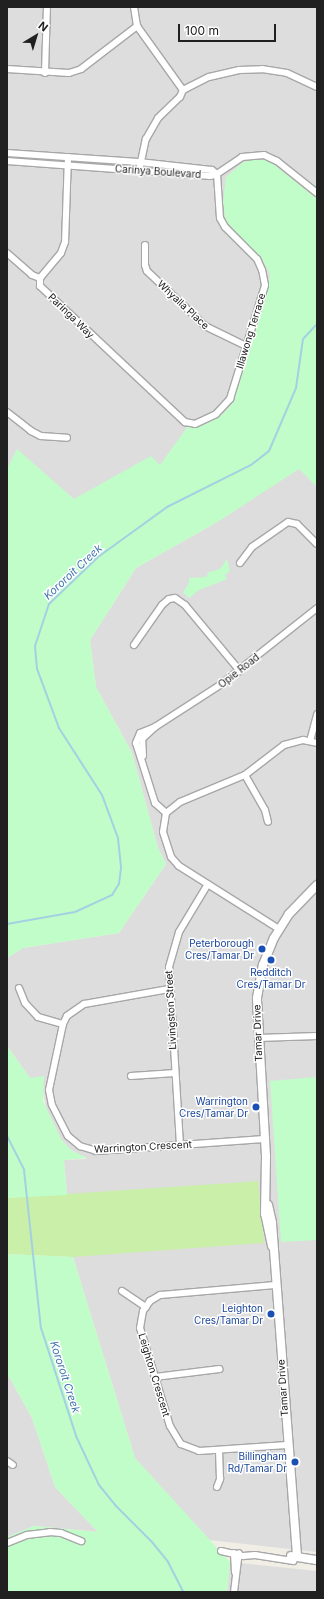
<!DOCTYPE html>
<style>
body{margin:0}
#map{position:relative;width:324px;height:1599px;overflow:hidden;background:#f1eee6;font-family:Inter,sans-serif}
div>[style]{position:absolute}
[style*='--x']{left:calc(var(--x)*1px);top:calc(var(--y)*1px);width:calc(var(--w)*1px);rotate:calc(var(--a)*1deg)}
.residential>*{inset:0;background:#dedddd}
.grass>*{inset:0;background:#c9efa9}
.park>*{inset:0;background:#c1fdc8}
.stream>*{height:2px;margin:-1px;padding:0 1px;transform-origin:1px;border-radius:1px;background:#a3d1e2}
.roads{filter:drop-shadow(1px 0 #a7a7a7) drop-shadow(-1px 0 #a7a7a7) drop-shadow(0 1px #a7a7a7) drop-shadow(0 -1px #a7a7a7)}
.minor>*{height:6px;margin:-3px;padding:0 3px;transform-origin:3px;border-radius:3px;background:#fff}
.tertiary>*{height:8px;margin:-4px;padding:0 4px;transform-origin:4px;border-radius:4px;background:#fff}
.dots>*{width:11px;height:11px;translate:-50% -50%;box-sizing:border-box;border:2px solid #fff;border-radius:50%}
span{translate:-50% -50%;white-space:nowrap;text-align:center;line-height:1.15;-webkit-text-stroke:3px #fff;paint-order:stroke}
.street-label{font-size:10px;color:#202020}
.transit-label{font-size:10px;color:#164399}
.right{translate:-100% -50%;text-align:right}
.water-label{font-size:11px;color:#4175b0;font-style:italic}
.frame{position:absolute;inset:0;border:8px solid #202020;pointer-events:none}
.north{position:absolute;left:16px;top:16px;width:40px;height:40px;-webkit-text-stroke:3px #fff;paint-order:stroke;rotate:38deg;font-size:11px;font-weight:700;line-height:16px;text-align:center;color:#202020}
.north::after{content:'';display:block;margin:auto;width:14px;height:18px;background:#202020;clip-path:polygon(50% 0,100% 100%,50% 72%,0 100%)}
.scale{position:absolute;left:178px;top:24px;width:98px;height:18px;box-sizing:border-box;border:2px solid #202020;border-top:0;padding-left:5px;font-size:12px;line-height:14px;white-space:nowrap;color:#202020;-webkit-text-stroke:3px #fff;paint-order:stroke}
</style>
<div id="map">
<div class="residential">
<div style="clip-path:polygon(7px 7px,317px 7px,317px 324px,98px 557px,7px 880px)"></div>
<div style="clip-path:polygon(299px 468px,317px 487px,317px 1552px,209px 1540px,135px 1458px,73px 1257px,64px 1160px,87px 1159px,71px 1150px,61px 1139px,46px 1108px,42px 1085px,30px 1078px,7px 1046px,7px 958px,23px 948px,119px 933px,166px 864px,158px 848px,132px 753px,96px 687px,90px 640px,136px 568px,219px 521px)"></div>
<div style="clip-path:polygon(7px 1373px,32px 1418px,55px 1487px,98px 1532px,34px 1526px,7px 1537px)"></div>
<div style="clip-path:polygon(230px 1562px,317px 1571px,317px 1592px,227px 1592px)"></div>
</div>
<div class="grass">
<div style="clip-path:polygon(258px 1181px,264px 1243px,73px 1257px,7px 1254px,7px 1198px)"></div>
</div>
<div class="park">
<div style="clip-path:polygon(251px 159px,268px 160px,317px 199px,317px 487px,299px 469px,219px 521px,136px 568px,90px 640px,96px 687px,132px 753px,158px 848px,166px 864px,119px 933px,23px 948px,7px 958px,7px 469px,17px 449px,74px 499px,151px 456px,160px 465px,188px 426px,193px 428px,205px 423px,224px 413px,232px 403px,266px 298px,270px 274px,262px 259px,226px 221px,223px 203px,226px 177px,242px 163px)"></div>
<div style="clip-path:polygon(227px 559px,230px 571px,225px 575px,227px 579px,199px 590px,189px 598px,183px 592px,189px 583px,189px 578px,206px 577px,209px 572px,220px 569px)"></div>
<div style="clip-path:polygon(7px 1046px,30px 1078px,44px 1076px,43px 1101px,61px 1139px,71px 1150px,87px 1158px,64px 1160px,67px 1195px,7px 1198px)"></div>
<div style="clip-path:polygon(317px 1077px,317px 1240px,281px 1242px,270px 1081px)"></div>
<div style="clip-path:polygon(7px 1254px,73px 1257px,135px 1458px,230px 1562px,227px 1592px,7px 1592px,7px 1537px,34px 1526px,98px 1532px,55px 1487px,32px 1418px,7px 1373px)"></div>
</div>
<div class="stream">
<div style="--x:7;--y:924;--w:69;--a:-10"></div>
<div style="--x:75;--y:912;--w:41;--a:-24.7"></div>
<div style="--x:112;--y:895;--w:13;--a:-58"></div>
<div style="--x:119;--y:884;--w:17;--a:-83"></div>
<div style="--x:121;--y:867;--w:29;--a:-96"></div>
<div style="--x:118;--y:838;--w:46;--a:-110.4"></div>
<div style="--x:102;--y:795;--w:80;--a:-122.7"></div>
<div style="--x:59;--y:728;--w:63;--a:-110.4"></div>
<div style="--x:37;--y:669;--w:23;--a:-95"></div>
<div style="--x:35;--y:646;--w:44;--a:-71.6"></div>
<div style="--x:49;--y:604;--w:68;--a:-43.8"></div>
<div style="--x:98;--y:557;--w:85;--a:-35.9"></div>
<div style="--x:167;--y:507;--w:94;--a:-26.6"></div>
<div style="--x:251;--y:465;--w:23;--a:-38"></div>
<div style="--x:269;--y:451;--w:69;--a:-66.8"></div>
<div style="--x:296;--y:388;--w:49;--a:-81.9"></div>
<div style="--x:303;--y:339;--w:21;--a:-47"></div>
<div style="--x:7;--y:1136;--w:38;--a:63"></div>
<div style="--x:24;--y:1170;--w:159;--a:83.9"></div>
<div style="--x:41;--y:1328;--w:114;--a:72"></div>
<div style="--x:76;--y:1436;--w:54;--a:64.9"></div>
<div style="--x:99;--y:1485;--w:26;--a:51"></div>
<div style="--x:115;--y:1505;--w:52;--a:45"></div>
<div style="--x:152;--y:1542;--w:26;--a:51"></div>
<div style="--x:168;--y:1562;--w:34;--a:63"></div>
</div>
<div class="roads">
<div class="minor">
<div style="--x:134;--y:7;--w:19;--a:81"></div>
<div style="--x:137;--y:26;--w:79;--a:54.3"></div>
<div style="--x:7;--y:69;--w:62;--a:3.7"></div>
<div style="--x:69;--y:73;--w:13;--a:-18"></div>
<div style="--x:81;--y:69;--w:71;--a:-37.5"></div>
<div style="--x:45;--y:73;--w:66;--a:-88.3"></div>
<div style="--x:7;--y:153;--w:132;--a:3.9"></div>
<div style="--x:139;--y:162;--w:73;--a:6.3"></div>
<div style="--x:212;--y:170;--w:6;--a:39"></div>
<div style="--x:68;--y:157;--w:85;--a:92"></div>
<div style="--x:65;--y:242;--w:12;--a:110"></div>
<div style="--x:61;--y:253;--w:33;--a:130"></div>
<div style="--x:40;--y:278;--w:8;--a:90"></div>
<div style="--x:40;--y:286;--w:199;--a:43.2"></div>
<div style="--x:185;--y:422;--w:10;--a:11"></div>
<div style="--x:195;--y:424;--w:23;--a:-25"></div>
<div style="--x:216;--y:414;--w:21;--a:-47"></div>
<div style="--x:230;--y:399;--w:119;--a:-72.9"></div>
<div style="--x:265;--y:285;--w:15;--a:-101"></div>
<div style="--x:262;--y:270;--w:12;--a:-114"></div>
<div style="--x:257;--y:259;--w:45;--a:-135"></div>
<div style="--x:225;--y:227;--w:10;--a:-119"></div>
<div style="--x:220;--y:218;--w:44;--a:-93.9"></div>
<div style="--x:217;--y:174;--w:30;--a:-34"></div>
<div style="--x:242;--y:157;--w:22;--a:-5"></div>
<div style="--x:264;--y:155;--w:14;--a:25"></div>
<div style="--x:277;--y:161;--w:51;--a:38.7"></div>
<div style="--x:7;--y:161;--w:204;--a:4.2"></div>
<div style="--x:210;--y:176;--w:7;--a:-16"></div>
<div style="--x:139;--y:171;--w:33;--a:-78"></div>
<div style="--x:146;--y:139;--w:24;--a:-60"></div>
<div style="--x:158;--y:118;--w:30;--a:-44"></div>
<div style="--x:180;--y:97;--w:8;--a:-67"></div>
<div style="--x:183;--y:90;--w:29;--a:-27"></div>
<div style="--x:209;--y:77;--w:31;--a:-13"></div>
<div style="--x:239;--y:70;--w:23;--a:-2"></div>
<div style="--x:262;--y:69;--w:25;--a:9"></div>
<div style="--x:287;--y:73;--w:33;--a:25"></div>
<div style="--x:145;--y:245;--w:20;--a:90"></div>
<div style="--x:145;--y:265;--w:6;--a:72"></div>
<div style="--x:147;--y:271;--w:80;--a:43.5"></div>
<div style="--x:205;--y:326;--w:46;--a:26"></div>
<div style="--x:7;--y:253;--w:33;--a:41"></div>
<div style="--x:32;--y:275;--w:9;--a:21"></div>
<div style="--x:7;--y:412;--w:31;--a:38"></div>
<div style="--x:31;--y:431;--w:11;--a:27"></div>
<div style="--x:41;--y:436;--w:26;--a:4"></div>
<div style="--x:240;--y:563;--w:20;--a:-53"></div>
<div style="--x:252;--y:547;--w:44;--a:-34.8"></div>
<div style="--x:288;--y:522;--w:9;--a:13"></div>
<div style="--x:297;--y:524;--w:28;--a:45"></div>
<div style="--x:134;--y:645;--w:49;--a:-55"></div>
<div style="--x:162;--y:605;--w:9;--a:-41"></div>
<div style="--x:169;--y:599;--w:6;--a:-9"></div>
<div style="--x:175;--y:598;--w:12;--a:35"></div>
<div style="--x:185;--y:605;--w:86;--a:50.2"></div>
<div style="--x:155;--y:727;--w:16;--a:158"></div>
<div style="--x:140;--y:733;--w:11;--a:112"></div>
<div style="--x:136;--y:743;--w:63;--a:72.4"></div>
<div style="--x:155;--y:803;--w:15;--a:42"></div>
<div style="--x:166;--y:813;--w:19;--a:99"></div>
<div style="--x:163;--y:832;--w:26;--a:72"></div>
<div style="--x:171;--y:857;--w:12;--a:48"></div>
<div style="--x:179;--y:866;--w:118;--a:32.2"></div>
<div style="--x:310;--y:741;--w:28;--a:-75"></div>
<div style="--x:143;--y:756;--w:17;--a:-93"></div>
<div style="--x:142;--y:739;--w:18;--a:-43"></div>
<div style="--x:155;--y:727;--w:77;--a:-32.9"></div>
<div style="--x:220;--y:685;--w:124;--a:-38.4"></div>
<div style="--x:245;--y:775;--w:40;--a:60.3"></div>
<div style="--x:265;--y:810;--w:12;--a:76"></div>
<div style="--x:166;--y:813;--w:18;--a:-38"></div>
<div style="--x:180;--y:802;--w:70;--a:-22.6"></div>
<div style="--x:245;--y:775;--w:49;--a:-37.6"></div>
<div style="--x:284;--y:745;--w:20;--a:-15"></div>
<div style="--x:303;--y:740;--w:14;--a:12"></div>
<div style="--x:19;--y:988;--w:16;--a:68"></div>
<div style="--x:25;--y:1003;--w:19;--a:47"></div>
<div style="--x:38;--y:1017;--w:26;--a:16"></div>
<div style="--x:169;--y:989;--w:86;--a:170"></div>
<div style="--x:84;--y:1004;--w:21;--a:145"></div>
<div style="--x:67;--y:1016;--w:9;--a:117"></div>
<div style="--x:63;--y:1024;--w:67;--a:102"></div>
<div style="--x:49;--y:1090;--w:15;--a:79"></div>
<div style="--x:52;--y:1105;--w:35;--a:63"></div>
<div style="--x:68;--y:1136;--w:16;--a:40"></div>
<div style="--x:80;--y:1146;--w:17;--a:17"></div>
<div style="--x:96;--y:1151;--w:169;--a:-4.1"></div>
<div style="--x:258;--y:1038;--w:59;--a:-1.9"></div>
<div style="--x:131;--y:1076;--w:44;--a:-3.9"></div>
<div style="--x:180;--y:1145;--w:178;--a:-93.5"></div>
<div style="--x:169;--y:967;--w:36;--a:-74"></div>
<div style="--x:179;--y:932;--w:56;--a:-58.9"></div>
<div style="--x:275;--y:1285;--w:115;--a:175"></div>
<div style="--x:160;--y:1295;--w:12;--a:149"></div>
<div style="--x:150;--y:1301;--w:12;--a:125"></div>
<div style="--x:143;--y:1311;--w:17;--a:100"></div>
<div style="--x:140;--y:1328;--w:102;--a:73"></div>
<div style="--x:170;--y:1426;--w:21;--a:59"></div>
<div style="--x:181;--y:1444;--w:19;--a:21"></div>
<div style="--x:199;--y:1451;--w:88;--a:-3.9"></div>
<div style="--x:122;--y:1291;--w:29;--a:34"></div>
<div style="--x:155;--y:1377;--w:65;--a:-7"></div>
<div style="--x:7;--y:1461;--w:7;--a:34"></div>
<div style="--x:217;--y:1487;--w:9;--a:-69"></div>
<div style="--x:220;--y:1479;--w:29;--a:-92"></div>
<div style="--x:7;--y:1543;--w:22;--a:-22"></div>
<div style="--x:27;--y:1535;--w:23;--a:-7"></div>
<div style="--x:50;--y:1532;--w:11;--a:5"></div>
<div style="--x:61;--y:1533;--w:22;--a:22"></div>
<div style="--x:221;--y:1551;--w:23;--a:13"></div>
<div style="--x:243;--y:1556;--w:12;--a:-5"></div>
<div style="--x:255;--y:1555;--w:39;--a:9"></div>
<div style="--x:234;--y:1553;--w:19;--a:87"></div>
<div style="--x:234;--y:1592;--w:39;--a:-83"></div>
</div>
<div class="tertiary">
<div style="--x:268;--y:1205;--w:18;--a:77"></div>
<div style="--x:272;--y:1223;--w:334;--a:85.7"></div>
<div style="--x:272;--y:1246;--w:33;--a:-102"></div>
<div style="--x:265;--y:1214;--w:58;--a:-89"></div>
<div style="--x:266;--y:1156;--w:158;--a:-93.3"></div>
<div style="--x:257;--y:998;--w:34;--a:-80"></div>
<div style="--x:263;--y:965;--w:29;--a:-68"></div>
<div style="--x:274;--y:938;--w:28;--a:-58"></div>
<div style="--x:289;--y:914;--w:40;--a:-46"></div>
<div style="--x:291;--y:1556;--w:26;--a:9"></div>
</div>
</div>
<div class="dots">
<div style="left:262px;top:949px;background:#1a4fb4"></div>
<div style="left:271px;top:960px;background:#1a4fb4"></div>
<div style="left:256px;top:1107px;background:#1a4fb4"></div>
<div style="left:271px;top:1314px;background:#1a4fb4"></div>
<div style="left:295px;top:1462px;background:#1a4fb4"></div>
</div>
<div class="street-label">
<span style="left:158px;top:172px;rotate:4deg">Carinya Boulevard</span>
<span style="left:183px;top:305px;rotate:43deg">Whyalla Place</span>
<span style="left:71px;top:316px;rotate:44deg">Paringa Way</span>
<span style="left:251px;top:331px;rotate:-73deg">Illawong Terrace</span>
<span style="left:239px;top:671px;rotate:-38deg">Opie Road</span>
<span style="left:171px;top:1010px;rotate:-93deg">Livingston Street</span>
<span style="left:258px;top:1033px;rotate:-92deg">Tamar Drive</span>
<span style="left:143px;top:1147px;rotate:-3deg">Warrington Crescent</span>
<span style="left:154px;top:1375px;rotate:73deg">Leighton Crescent</span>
<span style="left:283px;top:1388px;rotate:-94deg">Tamar Drive</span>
</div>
<div class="transit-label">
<span class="right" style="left:254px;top:949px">Peterborough<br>Cres/Tamar Dr</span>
<span style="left:271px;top:978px">Redditch<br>Cres/Tamar Dr</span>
<span class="right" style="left:248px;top:1107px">Warrington<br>Cres/Tamar Dr</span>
<span class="right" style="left:263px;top:1314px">Leighton<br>Cres/Tamar Dr</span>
<span class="right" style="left:287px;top:1462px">Billingham<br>Rd/Tamar Dr</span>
</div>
<div class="water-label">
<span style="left:73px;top:572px;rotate:-43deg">Kororoit Creek</span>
<span style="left:65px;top:1377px;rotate:72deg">Kororoit Creek</span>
</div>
<div class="frame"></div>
<div class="north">N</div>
<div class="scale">100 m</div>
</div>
